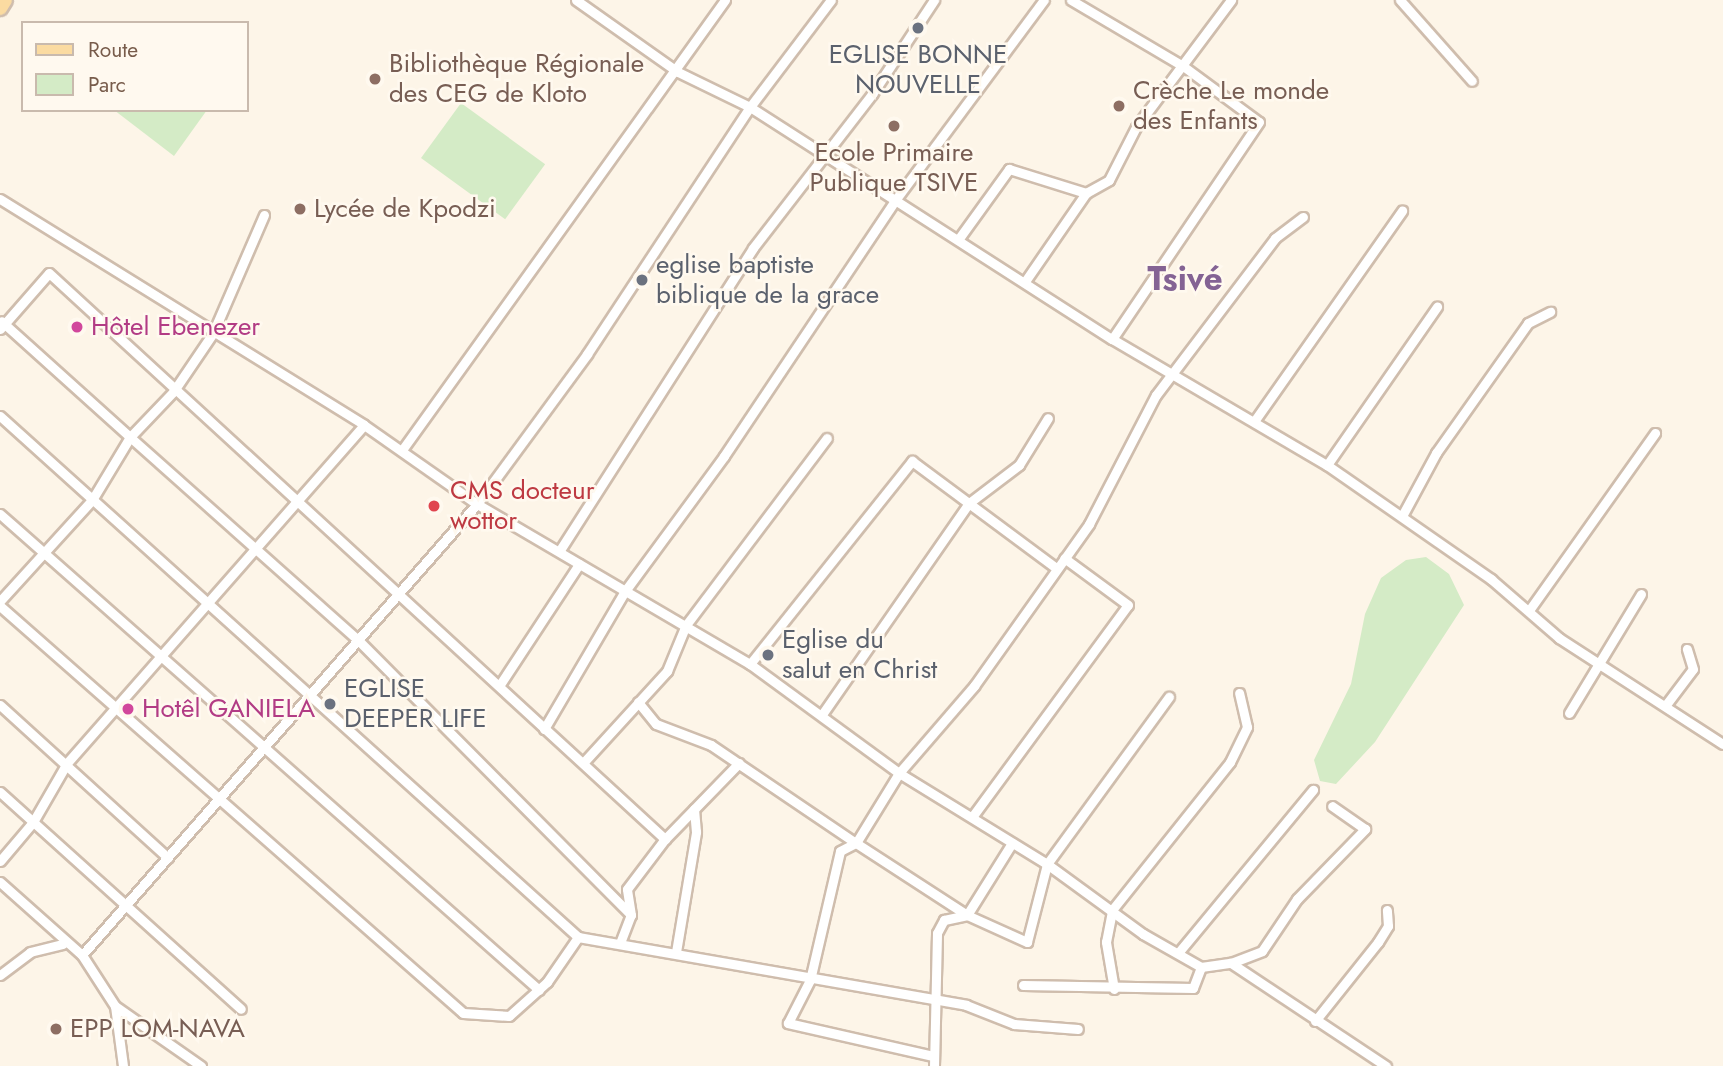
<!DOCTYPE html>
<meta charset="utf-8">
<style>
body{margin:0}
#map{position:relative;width:1723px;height:1066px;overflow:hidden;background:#fdf5e8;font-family:Jost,sans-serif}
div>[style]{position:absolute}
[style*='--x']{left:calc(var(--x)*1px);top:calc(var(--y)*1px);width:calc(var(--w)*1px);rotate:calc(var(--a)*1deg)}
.green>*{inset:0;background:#d4ebc6;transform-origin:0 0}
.roads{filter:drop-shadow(2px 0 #cfbdad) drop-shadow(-2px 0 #cfbdad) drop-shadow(0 2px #cfbdad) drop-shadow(0 -2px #cfbdad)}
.minor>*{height:9px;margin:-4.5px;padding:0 4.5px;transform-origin:4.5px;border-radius:4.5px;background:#fff}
.primary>*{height:14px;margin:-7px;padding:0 7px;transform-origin:7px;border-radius:7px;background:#fbdba1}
.dots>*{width:19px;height:19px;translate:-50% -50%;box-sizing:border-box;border:4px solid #fff9ef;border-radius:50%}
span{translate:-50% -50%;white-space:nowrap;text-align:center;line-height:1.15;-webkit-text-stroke:5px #fff9ef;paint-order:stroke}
.worship-label{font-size:26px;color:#5b616d}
.left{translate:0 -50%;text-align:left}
.education-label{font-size:26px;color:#785e54}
.hotel-label{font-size:26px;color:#b23c85}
.health-label{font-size:26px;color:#be3a42}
.district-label{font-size:33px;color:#846394;font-weight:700}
.legend{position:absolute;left:21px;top:21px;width:228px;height:91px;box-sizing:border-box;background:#fff9ef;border:2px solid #c9baad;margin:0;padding:9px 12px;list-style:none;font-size:21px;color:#785c4b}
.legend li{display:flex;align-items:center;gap:14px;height:35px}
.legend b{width:35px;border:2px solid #c9baad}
</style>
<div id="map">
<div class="green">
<div style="left:461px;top:103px;width:104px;height:68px;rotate:36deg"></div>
<div style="clip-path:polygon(114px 110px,207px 110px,174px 156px)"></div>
<div style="clip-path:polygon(1426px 557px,1449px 574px,1464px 605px,1375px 742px,1336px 784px,1320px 781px,1314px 760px,1351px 684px,1365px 614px,1381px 578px,1406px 560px)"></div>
</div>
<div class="roads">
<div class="minor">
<div style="--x:576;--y:0;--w:125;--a:35.2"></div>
<div style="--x:678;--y:72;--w:80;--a:25.9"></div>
<div style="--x:750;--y:107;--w:430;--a:32.7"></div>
<div style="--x:1112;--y:339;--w:249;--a:30.4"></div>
<div style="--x:1327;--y:465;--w:200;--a:34.8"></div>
<div style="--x:1491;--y:579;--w:90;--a:40.9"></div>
<div style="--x:1559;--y:638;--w:195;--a:32.9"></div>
<div style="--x:1071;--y:0;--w:130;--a:30.5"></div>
<div style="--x:1183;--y:66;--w:94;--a:36.4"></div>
<div style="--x:1259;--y:122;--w:262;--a:124.1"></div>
<div style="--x:1400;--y:0;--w:108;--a:48.4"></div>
<div style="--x:0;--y:199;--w:428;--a:31.8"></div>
<div style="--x:364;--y:425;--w:138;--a:35"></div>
<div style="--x:477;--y:504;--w:316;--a:30.4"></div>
<div style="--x:750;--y:664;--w:185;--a:36.2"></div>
<div style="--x:899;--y:773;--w:174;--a:31.6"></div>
<div style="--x:1047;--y:864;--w:119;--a:36.1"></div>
<div style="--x:1143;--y:934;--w:67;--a:29.6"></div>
<div style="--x:1201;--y:967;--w:30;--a:-8"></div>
<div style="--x:1231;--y:963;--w:186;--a:33.6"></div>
<div style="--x:264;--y:215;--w:129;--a:113.4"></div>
<div style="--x:213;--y:333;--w:71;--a:124.1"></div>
<div style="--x:173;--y:392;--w:62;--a:133.7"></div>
<div style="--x:130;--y:437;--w:307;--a:41.7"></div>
<div style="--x:359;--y:641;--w:386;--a:45.2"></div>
<div style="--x:960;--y:237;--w:84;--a:-54.2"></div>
<div style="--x:1009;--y:169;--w:81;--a:17.3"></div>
<div style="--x:1026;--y:280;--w:106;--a:-55.4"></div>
<div style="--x:1086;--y:193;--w:26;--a:-29"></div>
<div style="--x:1109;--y:180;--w:59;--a:-63"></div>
<div style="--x:1136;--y:127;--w:159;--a:-53.2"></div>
<div style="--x:0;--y:329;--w:74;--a:-48.8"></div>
<div style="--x:49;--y:273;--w:837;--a:42.58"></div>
<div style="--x:0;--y:416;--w:778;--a:42.03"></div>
<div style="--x:578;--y:937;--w:394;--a:9.9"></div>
<div style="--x:966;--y:1005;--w:52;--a:21.6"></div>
<div style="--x:1014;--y:1024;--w:64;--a:4.5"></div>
<div style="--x:1255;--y:420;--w:256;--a:-54.9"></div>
<div style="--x:402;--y:450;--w:554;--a:-54.33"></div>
<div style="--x:1327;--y:465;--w:193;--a:-55.2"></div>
<div style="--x:0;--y:514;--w:719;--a:41.45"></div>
<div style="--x:1402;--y:516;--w:72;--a:-61.6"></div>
<div style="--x:1436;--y:453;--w:159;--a:-54.7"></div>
<div style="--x:1528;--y:323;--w:25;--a:-27"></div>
<div style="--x:560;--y:550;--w:358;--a:-57.4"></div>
<div style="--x:753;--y:248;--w:195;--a:-52.3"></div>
<div style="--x:872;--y:94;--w:113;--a:-56.6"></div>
<div style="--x:0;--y:601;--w:137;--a:-47.7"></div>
<div style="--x:92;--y:500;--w:74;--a:-58.9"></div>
<div style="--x:130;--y:437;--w:173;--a:-138"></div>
<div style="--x:0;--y:606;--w:616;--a:41.32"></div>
<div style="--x:463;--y:1013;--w:46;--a:3.7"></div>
<div style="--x:509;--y:1016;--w:51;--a:-41.8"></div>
<div style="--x:547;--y:982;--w:55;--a:-55.4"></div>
<div style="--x:1530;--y:609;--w:216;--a:-54.6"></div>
<div style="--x:750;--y:664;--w:260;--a:-51.4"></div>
<div style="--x:912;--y:461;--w:179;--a:36.6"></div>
<div style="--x:499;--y:686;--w:146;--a:-56.7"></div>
<div style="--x:638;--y:702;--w:28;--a:51"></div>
<div style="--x:656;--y:724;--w:59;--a:20.9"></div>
<div style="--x:711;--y:745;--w:175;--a:34.1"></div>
<div style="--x:856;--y:843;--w:82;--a:-58.4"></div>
<div style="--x:899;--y:773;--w:115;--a:-49.2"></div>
<div style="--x:974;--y:686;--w:199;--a:-54.6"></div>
<div style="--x:1089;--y:524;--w:145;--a:-62.6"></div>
<div style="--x:1156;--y:395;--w:197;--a:-52.8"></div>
<div style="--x:1275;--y:238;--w:35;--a:-37"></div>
<div style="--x:0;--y:705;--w:227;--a:42.3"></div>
<div style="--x:1665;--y:706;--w:46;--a:-52.9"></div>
<div style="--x:1693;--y:669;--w:21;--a:-107"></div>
<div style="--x:823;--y:713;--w:256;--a:-55.2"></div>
<div style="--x:969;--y:503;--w:63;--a:-37.2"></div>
<div style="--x:1019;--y:465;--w:55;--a:-58.3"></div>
<div style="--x:1569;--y:713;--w:139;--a:-58.8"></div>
<div style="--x:544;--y:729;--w:160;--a:-59.6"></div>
<div style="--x:625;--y:591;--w:167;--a:-53.7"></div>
<div style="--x:724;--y:456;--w:309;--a:-56.2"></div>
<div style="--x:896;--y:199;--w:248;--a:-53.4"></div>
<div style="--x:583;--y:763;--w:125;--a:-47.6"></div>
<div style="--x:667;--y:671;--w:50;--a:-67.6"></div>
<div style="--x:686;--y:625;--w:234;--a:-53"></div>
<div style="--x:0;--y:792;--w:324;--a:42"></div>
<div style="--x:972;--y:817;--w:263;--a:-53.7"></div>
<div style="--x:1128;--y:605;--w:79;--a:-143.7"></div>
<div style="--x:0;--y:861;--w:51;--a:-49.8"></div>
<div style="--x:33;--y:822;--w:68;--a:-60"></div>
<div style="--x:67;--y:763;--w:450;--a:-48.7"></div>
<div style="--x:0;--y:882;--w:110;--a:41.7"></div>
<div style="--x:82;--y:955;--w:61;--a:57.1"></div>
<div style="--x:115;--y:1006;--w:61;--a:82.4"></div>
<div style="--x:967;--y:915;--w:85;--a:-58"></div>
<div style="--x:620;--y:943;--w:30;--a:-69"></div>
<div style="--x:631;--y:915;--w:26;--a:-99"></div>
<div style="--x:627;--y:889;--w:63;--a:-52.8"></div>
<div style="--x:665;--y:839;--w:106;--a:-45.8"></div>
<div style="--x:676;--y:952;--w:122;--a:-80.5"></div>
<div style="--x:696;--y:832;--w:23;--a:-95"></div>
<div style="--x:1178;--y:953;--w:212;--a:-50.4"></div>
<div style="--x:82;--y:955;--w:600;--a:-48.79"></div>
<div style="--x:477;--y:504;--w:186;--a:-53.7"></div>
<div style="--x:587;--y:354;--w:296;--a:-56.6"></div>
<div style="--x:750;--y:107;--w:134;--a:-52.9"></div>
<div style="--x:1231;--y:963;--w:33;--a:-21"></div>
<div style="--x:1262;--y:951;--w:63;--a:-56.1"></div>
<div style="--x:1297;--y:899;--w:98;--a:-45.8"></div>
<div style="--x:1365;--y:829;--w:40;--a:-145.1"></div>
<div style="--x:0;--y:975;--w:38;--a:-37"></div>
<div style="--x:30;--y:952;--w:34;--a:-14"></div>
<div style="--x:1023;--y:985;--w:170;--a:1"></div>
<div style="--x:1193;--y:988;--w:22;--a:-69"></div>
<div style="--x:1114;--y:989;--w:48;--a:-99.7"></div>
<div style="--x:1106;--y:942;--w:33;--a:-79"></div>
<div style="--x:1112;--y:910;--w:189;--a:-51.4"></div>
<div style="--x:1230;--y:762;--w:39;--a:-64"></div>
<div style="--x:1247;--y:727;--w:35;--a:-103"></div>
<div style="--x:115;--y:1006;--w:105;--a:34.9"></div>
<div style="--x:1315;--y:1021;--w:101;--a:-51.4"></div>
<div style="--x:1378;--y:942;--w:19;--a:-58"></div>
<div style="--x:1388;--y:926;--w:16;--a:-94"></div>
<div style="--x:933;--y:1056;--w:149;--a:-167.2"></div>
<div style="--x:788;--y:1023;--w:48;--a:-62.9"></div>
<div style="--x:810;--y:980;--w:132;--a:-76.9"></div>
<div style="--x:840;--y:851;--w:18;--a:-27"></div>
<div style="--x:856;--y:843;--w:132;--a:33"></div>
<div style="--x:967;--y:915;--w:66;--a:24.2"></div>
<div style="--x:1027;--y:942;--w:81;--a:-75.6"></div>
<div style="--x:1047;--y:864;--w:207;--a:-53.9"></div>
<div style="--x:934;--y:1066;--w:133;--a:-88.7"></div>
<div style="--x:937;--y:933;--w:15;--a:-62"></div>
<div style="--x:944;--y:920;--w:24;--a:-12"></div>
</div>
<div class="primary">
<div style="--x:0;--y:8;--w:9;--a:-58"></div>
</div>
</div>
<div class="dots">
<div style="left:918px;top:28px;background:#6b7280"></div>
<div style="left:375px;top:79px;background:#8d6e63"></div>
<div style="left:1119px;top:106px;background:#8d6e63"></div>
<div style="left:894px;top:126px;background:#8d6e63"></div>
<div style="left:300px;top:209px;background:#8d6e63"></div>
<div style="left:642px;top:280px;background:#6b7280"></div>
<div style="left:77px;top:327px;background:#d1479c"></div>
<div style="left:434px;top:506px;background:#e0444e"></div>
<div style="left:768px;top:655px;background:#6b7280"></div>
<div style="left:330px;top:704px;background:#6b7280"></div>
<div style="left:128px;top:709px;background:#d1479c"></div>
<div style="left:56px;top:1029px;background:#8d6e63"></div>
</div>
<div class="worship-label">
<span style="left:918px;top:70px">EGLISE BONNE<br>NOUVELLE</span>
<span class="left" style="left:656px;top:280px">eglise baptiste<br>biblique de la grace</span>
<span class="left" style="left:782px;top:655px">Eglise du<br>salut en Christ</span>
<span class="left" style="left:344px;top:704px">EGLISE<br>DEEPER LIFE</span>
</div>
<div class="education-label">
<span class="left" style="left:389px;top:79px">Bibliothèque Régionale<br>des CEG de Kloto</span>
<span class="left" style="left:1133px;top:106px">Crèche Le monde<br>des Enfants</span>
<span style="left:894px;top:168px">Ecole Primaire<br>Publique TSIVE</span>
<span class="left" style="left:314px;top:209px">Lycée de Kpodzi</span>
<span class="left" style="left:70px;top:1029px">EPP LOM-NAVA</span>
</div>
<div class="hotel-label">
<span class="left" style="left:91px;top:327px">Hôtel Ebenezer</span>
<span class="left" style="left:142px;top:709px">Hotêl GANIELA</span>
</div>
<div class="health-label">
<span class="left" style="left:450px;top:506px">CMS docteur<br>wottor</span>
</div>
<div class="district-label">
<span style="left:1185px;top:279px">Tsivé</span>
</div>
<ul class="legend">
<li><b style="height:9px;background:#fbdba1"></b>Route</li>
<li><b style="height:19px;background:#d4ebc6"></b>Parc</li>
</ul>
</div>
